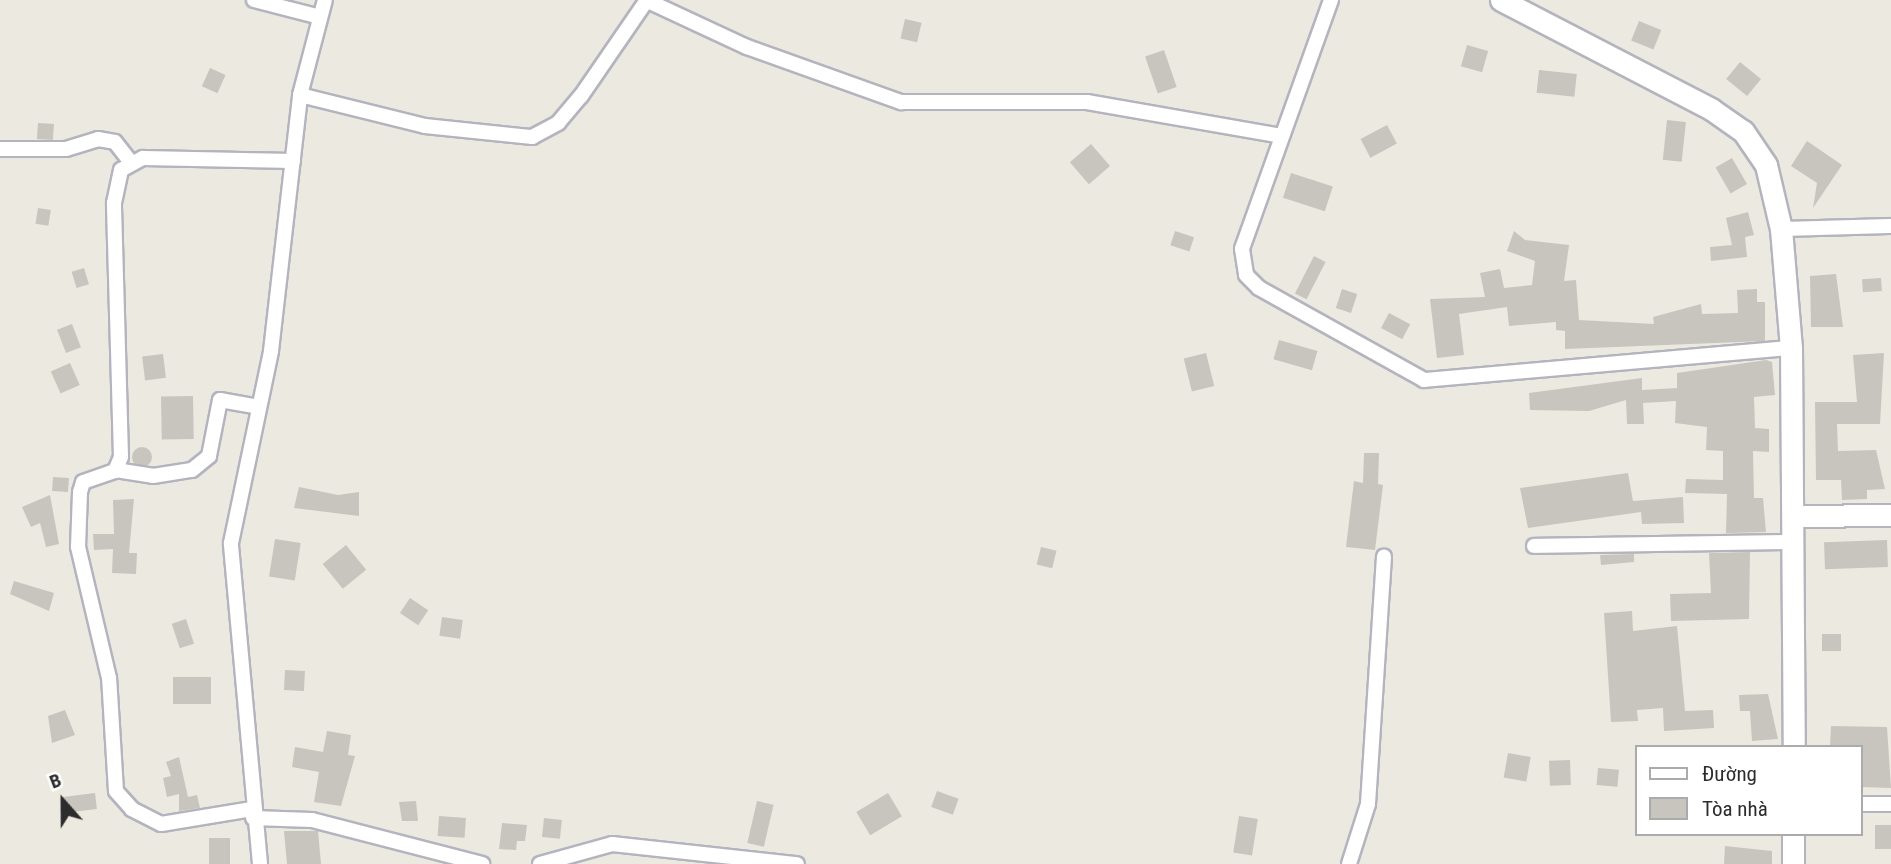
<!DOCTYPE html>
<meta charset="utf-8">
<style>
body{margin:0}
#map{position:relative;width:1891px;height:864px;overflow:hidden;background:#ece9e0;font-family:"Roboto Condensed",sans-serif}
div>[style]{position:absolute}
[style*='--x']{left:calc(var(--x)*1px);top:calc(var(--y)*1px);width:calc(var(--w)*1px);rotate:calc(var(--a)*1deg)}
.building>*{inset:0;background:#c8c5bf;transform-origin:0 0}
.round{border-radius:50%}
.roads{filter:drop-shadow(2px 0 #b3b4be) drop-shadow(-2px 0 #b3b4be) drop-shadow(0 2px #b3b4be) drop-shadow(0 -2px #b3b4be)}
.street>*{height:14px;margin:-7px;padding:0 7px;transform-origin:7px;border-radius:7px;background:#fff}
.secondary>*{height:21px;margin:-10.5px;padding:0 10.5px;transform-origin:10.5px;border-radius:10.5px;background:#fff}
span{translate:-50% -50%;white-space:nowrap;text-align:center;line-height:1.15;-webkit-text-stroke:5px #fff;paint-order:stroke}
.legend{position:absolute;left:1635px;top:745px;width:228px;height:91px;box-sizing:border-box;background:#fff;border:2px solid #ababab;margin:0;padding:9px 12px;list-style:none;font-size:21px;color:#2c2c2c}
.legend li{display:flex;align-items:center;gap:14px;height:35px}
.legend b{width:35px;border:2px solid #ababab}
.north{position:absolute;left:28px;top:766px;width:70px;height:70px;-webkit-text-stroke:5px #fff;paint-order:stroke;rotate:339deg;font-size:19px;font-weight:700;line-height:28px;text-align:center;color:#2c2c2c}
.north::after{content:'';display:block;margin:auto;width:24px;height:32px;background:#2c2c2c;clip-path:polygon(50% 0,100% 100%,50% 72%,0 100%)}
</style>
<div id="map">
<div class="building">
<div style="left:905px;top:19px;width:17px;height:20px;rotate:13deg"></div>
<div style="left:1639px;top:21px;width:24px;height:21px;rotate:22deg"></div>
<div style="left:1467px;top:45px;width:22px;height:22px;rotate:16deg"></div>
<div style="left:1164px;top:50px;width:39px;height:20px;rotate:71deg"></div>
<div style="left:1740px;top:62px;width:27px;height:22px;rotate:39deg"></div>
<div style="left:210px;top:68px;width:17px;height:20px;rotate:24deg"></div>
<div style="left:1539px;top:70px;width:38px;height:23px;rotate:6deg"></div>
<div style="left:1667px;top:120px;width:19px;height:40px;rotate:6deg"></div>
<div style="left:38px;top:123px;width:16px;height:16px;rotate:4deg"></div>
<div style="left:1387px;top:125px;width:21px;height:30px;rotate:62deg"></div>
<div style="clip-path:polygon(1807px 141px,1842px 165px,1813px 208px,1817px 183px,1791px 166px)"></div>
<div style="left:1091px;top:144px;width:29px;height:28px;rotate:49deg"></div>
<div style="left:1732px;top:158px;width:30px;height:19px;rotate:60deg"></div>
<div style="left:1291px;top:173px;width:44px;height:26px;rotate:18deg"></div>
<div style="left:38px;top:208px;width:13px;height:16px;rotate:9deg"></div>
<div style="clip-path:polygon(1748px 212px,1754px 235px,1745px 237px,1747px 257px,1711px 261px,1710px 247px,1732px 245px,1726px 218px)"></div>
<div style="left:1175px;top:231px;width:20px;height:15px;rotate:18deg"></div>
<div style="clip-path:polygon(1514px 231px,1525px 240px,1569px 245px,1564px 281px,1576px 280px,1579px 320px,1654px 324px,1653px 317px,1701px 304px,1702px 314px,1738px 313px,1737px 290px,1757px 289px,1757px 302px,1765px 302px,1765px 341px,1565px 349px,1565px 331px,1556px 330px,1556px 322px,1509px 326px,1507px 307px,1459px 314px,1464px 355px,1437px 358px,1430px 299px,1485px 297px,1480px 273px,1500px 269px,1504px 288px,1532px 285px,1535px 261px,1507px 251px)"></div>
<div style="left:1314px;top:256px;width:13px;height:42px;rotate:27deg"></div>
<div style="left:84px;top:268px;width:17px;height:13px;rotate:73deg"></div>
<div style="clip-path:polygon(1836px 274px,1843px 327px,1811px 327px,1810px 276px)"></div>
<div style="left:1881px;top:278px;width:13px;height:19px;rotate:86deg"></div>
<div style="left:1342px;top:289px;width:16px;height:20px;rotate:18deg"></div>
<div style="left:1389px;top:313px;width:24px;height:17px;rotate:28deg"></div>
<div style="left:72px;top:324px;width:25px;height:16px;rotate:69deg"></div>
<div style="left:1279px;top:340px;width:40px;height:20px;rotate:16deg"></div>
<div style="left:1206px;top:353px;width:34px;height:23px;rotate:76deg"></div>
<div style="clip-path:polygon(1884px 353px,1880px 424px,1837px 424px,1838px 451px,1876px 450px,1885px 489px,1867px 490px,1867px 499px,1842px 500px,1841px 480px,1816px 480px,1815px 402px,1857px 402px,1853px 355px)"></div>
<div style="left:163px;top:354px;width:24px;height:21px;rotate:83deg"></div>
<div style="clip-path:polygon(1766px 360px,1772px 362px,1775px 395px,1754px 397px,1755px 428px,1769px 429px,1769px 452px,1753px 451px,1754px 498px,1763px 498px,1766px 532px,1726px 533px,1727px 494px,1685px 493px,1686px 479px,1723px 480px,1723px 451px,1706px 450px,1707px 427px,1675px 423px,1676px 401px,1643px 403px,1644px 424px,1627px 424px,1626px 400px,1589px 411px,1530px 410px,1529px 393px,1642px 378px,1642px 390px,1677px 388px,1677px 373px)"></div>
<div style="left:70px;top:363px;width:24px;height:21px;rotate:66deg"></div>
<div style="left:193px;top:396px;width:43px;height:32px;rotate:89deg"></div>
<div class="round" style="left:132px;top:447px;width:20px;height:20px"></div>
<div style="clip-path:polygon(1364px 453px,1379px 453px,1378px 484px,1383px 485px,1375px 550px,1346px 547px,1354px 481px,1363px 483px)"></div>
<div style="clip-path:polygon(1628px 473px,1633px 501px,1683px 497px,1684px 523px,1642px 524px,1641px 512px,1528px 528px,1520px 488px)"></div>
<div style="left:53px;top:477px;width:16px;height:14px;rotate:4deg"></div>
<div style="clip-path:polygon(299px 487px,338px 495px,359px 492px,359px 516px,294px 508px)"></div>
<div style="clip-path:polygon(50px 495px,59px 544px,46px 547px,40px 523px,31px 527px,22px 507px)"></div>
<div style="clip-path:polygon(134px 499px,129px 553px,137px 553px,136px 574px,112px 573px,113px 549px,94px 550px,93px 534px,114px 534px,113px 500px)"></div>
<div style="left:275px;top:539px;width:26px;height:38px;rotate:9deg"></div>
<div style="left:1887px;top:540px;width:27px;height:63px;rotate:88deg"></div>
<div style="left:346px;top:545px;width:32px;height:30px;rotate:51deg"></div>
<div style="left:1041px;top:547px;width:16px;height:18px;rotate:14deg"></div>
<div style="clip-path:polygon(1750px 552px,1749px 619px,1671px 621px,1670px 594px,1711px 593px,1709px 553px)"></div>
<div style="clip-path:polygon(1634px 554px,1634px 562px,1601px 565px,1600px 555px)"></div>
<div style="clip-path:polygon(14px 581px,54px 593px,49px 611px,10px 594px)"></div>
<div style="left:410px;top:598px;width:22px;height:18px;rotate:34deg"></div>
<div style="clip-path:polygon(1632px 611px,1633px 631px,1677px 626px,1685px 711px,1713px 710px,1714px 728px,1664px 731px,1663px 708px,1637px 710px,1638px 721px,1611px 722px,1604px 613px)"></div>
<div style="left:442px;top:617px;width:21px;height:19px;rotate:8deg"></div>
<div style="left:186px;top:619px;width:26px;height:15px;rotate:72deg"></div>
<div style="left:1822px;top:634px;width:19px;height:17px"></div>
<div style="left:285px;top:670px;width:20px;height:20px;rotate:3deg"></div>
<div style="left:173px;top:677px;width:38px;height:27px"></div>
<div style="clip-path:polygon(1768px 694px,1778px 739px,1752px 741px,1750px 711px,1740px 711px,1739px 695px)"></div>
<div style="clip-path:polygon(65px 710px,75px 735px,52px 743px,48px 716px)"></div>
<div style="clip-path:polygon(1831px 726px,1887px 727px,1891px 788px,1861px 787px,1861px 747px,1830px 747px)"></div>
<div style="clip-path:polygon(327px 731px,351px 735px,348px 755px,355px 756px,341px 806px,314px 802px,319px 772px,292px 767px,295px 747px,323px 752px)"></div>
<div style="left:1508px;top:753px;width:23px;height:25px;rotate:10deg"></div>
<div style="clip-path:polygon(179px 757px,188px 797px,197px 795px,200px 808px,179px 811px,179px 794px,167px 797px,163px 778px,171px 776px,166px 762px)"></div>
<div style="left:1570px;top:760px;width:25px;height:21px;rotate:88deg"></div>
<div style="left:1598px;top:768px;width:21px;height:17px;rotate:5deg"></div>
<div style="left:937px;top:791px;width:23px;height:17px;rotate:20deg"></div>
<div style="left:95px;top:793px;width:16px;height:34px;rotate:83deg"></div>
<div style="left:888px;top:793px;width:27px;height:37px;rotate:59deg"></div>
<div style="clip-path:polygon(416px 801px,418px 821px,402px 821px,399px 802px)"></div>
<div style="left:757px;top:801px;width:17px;height:43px;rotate:13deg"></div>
<div style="left:439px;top:816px;width:27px;height:20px;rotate:4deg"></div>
<div style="left:1239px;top:816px;width:19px;height:37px;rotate:9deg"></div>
<div style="left:544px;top:818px;width:18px;height:19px;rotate:6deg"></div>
<div style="clip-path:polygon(502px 823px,527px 825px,525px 841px,517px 841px,516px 850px,499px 849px)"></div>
<div style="left:1891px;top:825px;width:24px;height:16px;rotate:90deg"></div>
<div style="clip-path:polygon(284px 831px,318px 831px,321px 864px,287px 864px)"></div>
<div style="left:209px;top:838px;width:21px;height:26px"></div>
<div style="clip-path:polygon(1725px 846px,1772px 851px,1772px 864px,1724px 864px)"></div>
</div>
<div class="roads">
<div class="street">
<div style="--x:254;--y:0;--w:68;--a:14.4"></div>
<div style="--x:646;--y:0;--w:111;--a:25"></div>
<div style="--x:747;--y:47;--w:164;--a:19.7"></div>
<div style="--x:901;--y:102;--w:186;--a:0"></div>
<div style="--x:1087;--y:102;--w:197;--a:9.9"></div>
<div style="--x:1331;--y:0;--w:264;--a:109.7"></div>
<div style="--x:1242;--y:249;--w:26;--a:81"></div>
<div style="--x:1246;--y:275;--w:18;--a:45"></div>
<div style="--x:1259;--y:288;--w:189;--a:29.1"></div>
<div style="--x:1424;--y:380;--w:368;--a:-5"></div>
<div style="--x:300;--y:95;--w:129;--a:13.9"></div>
<div style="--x:425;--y:126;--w:108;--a:5.9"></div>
<div style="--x:532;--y:137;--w:30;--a:-28"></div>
<div style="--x:558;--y:123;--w:35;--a:-50"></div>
<div style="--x:581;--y:96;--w:116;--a:-55.5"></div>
<div style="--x:0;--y:149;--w:66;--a:0"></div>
<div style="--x:66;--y:149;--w:34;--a:-17"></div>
<div style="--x:98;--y:139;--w:17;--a:10"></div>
<div style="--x:115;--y:142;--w:24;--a:52"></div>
<div style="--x:1781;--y:229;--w:110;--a:-1.6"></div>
<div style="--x:116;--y:470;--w:37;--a:9"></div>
<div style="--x:153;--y:476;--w:39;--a:-9"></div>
<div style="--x:192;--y:470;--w:22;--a:-39"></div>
<div style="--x:209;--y:456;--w:57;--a:-78.9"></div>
<div style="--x:220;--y:400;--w:39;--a:10"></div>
<div style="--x:1534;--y:546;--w:261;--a:-0.9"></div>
<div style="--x:1861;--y:804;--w:30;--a:0"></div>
<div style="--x:252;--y:809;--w:92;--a:170.6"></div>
<div style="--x:161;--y:824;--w:33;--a:-153"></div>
<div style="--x:132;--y:809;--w:24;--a:-132"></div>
<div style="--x:116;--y:791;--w:113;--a:-93.5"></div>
<div style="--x:109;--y:678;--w:135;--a:-103.3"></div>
<div style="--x:78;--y:547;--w:55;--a:-87.9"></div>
<div style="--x:80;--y:492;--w:10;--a:-73"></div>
<div style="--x:83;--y:482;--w:34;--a:-19"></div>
<div style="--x:115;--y:471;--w:15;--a:-67"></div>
<div style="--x:121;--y:457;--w:254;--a:-91.6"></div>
<div style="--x:114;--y:203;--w:34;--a:-78"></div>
<div style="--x:121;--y:170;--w:25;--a:-29"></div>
<div style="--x:143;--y:158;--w:150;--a:1.1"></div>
<div style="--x:253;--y:818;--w:59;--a:1.9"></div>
<div style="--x:312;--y:820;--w:176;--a:14.5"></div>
<div style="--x:260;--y:864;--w:322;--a:-95.2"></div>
<div style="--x:231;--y:543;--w:196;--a:-78.2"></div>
<div style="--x:271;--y:351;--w:258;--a:-83.5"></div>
<div style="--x:300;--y:95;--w:98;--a:-75.3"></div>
<div style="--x:540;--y:864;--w:75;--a:-15.5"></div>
<div style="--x:612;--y:844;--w:186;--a:6.2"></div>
<div style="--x:1349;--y:864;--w:63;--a:-72.4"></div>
<div style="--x:1368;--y:804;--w:248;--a:-86.3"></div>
</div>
<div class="secondary">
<div style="--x:1501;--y:0;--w:237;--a:27.4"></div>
<div style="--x:1711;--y:109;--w:39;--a:35"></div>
<div style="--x:1743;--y:131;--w:41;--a:55.9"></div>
<div style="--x:1766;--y:165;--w:66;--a:76.8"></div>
<div style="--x:1781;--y:229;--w:119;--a:85.2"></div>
<div style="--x:1791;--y:348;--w:399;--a:89.6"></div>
<div style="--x:1796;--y:516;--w:95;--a:-0.6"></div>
<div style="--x:1793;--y:864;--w:30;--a:-90"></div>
</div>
</div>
<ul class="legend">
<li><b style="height:9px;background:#fff"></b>Đường</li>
<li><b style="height:19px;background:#c8c5bf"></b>Tòa nhà</li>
</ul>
<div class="north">B</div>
</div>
